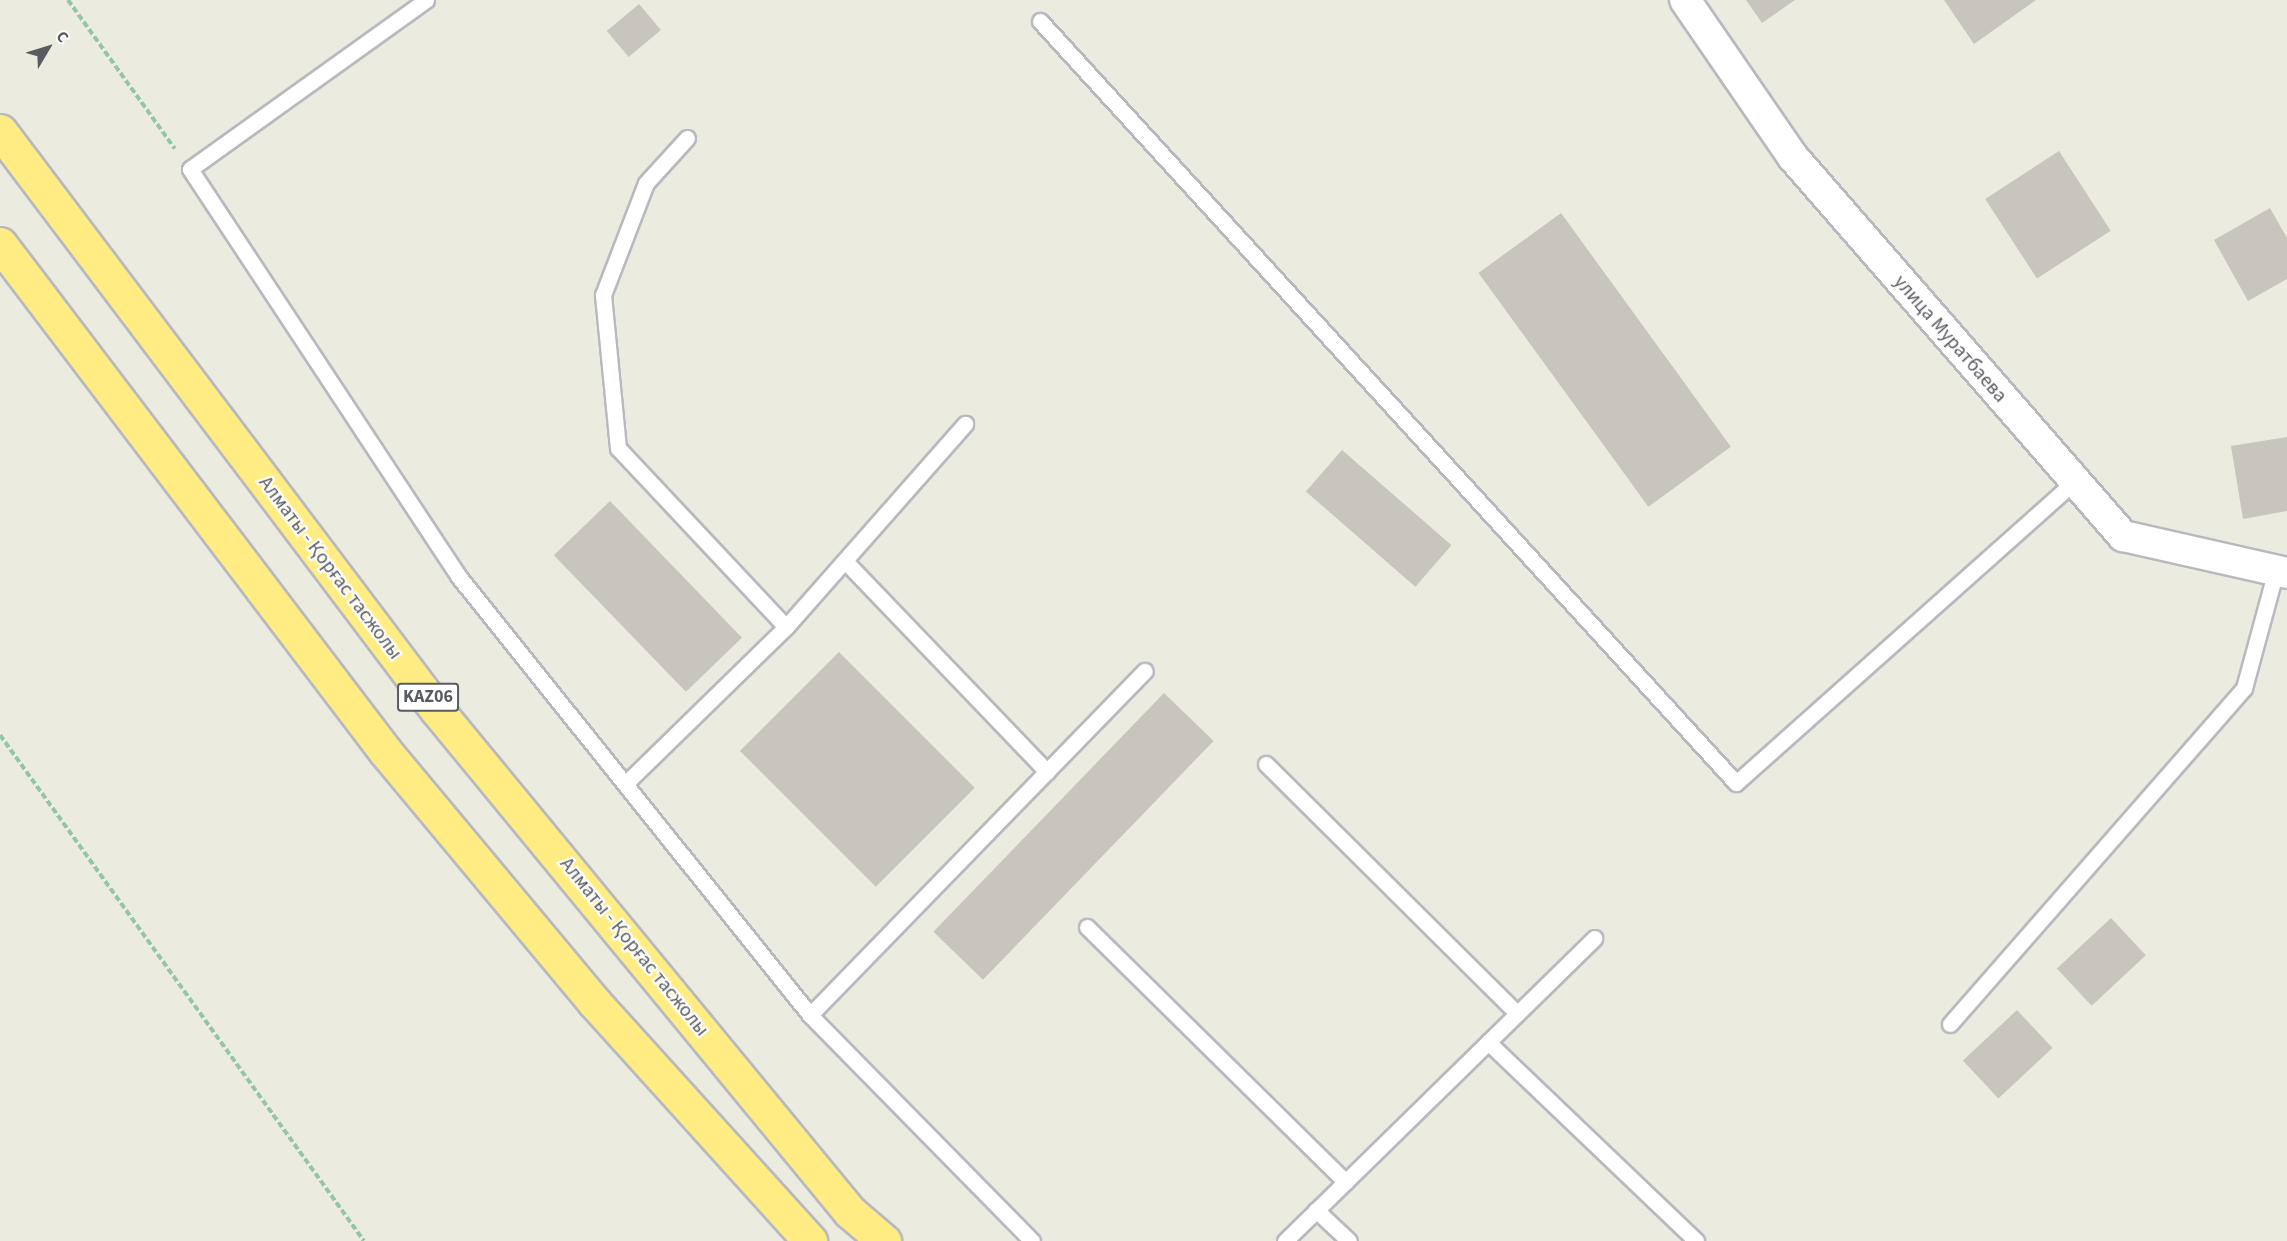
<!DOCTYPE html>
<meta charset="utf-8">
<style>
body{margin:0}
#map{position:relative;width:2287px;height:1241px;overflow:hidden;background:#ecebdf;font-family:"Source Sans 3",sans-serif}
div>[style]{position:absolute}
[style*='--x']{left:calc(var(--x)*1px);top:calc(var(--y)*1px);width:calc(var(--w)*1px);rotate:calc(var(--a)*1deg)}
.building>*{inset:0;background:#c7c5bd;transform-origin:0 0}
.path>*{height:4px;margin-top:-2px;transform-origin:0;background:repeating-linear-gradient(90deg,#93c6a8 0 6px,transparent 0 9px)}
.roads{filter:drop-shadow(2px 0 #b8b9bf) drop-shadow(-2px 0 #b8b9bf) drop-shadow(0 2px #b8b9bf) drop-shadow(0 -2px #b8b9bf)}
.service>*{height:15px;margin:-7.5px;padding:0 7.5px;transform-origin:7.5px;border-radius:7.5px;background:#fff}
.minor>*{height:30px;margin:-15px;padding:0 15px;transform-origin:15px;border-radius:15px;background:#fff}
.motorway>*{height:33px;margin:-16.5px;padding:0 16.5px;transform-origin:16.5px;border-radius:16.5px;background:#ffed84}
span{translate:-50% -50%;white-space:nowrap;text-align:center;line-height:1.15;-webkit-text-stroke:4.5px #fff;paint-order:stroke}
.shield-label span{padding:2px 4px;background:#fff;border:2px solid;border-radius:4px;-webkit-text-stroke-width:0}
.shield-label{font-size:18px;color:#585b61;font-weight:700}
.street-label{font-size:20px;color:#585b61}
.north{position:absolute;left:18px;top:18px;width:60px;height:60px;-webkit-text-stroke:4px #fff;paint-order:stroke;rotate:52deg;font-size:16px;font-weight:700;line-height:24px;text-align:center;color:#585b61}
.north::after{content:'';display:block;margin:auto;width:21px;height:27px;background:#585b61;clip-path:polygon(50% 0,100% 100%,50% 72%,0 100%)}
</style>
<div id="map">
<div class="building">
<div style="clip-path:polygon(1746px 0,1795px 0,1762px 23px)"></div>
<div style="clip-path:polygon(1944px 0,2036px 0,1974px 44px)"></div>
<div style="left:639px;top:4px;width:34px;height:42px;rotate:50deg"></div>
<div style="left:2059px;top:151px;width:95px;height:88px;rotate:57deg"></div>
<div style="clip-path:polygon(2270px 208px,2287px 238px,2287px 279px,2248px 301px,2214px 240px)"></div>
<div style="left:1561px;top:213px;width:289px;height:102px;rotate:54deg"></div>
<div style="clip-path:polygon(2287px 437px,2287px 511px,2243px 519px,2231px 446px)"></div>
<div style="left:1342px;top:450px;width:145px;height:55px;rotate:41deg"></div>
<div style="left:610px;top:501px;width:190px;height:78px;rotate:46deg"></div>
<div style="left:839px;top:652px;width:192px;height:140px;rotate:45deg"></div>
<div style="left:1164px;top:693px;width:69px;height:332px;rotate:44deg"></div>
<div style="left:2111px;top:918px;width:51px;height:74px;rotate:47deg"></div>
<div style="left:2017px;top:1010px;width:52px;height:74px;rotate:47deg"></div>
</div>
<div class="path">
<div style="--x:68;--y:0;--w:183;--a:54.3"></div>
<div style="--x:0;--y:735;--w:623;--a:54.27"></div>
</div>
<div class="roads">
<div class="service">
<div style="--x:426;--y:0;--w:290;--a:144.4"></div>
<div style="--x:190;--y:169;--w:489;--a:56.6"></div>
<div style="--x:459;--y:577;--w:561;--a:51.29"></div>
<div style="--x:1040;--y:21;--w:1032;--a:47.59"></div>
<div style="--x:1736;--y:783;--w:453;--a:-41.7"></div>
<div style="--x:687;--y:138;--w:61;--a:132.3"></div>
<div style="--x:646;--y:183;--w:120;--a:111"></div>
<div style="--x:603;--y:295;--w:154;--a:84.4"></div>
<div style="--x:618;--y:448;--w:245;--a:46.8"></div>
<div style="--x:845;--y:561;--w:292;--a:46.2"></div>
<div style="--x:1266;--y:764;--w:354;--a:44.8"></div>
<div style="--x:625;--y:784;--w:225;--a:-44.3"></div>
<div style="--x:786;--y:627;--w:271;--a:-48.6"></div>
<div style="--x:1087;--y:927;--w:363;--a:44.6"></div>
<div style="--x:1950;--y:1024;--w:446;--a:-48.8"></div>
<div style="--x:2244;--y:688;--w:122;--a:-74.8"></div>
<div style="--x:1488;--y:1042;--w:288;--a:43.7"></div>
<div style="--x:1316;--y:1210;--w:45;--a:43.2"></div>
<div style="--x:1032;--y:1241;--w:317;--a:-134.5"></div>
<div style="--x:810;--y:1015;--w:480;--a:-45.8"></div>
<div style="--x:1285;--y:1241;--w:433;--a:-44.4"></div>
</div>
<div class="minor">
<div style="--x:1685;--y:0;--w:191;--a:55.5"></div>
<div style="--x:1793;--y:157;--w:503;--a:48.95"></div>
<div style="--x:2123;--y:536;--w:168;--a:12.7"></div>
</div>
<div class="motorway">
<div style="--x:0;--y:131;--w:725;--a:52.96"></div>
<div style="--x:437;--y:710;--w:650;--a:50.56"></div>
<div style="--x:850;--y:1212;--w:45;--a:40.5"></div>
<div style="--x:0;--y:244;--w:637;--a:52.79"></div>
<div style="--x:385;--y:751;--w:328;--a:50.2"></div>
<div style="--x:595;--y:1003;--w:321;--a:47.9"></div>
</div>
</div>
<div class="shield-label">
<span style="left:428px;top:697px">KAZ06</span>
</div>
<div class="street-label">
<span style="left:1950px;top:339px;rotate:49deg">улица Муратбаева</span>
<span style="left:330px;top:568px;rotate:53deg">Алматы - Қорғас тасжолы</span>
<span style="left:634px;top:947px;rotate:51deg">Алматы - Қорғас тасжолы</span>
</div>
<div class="north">С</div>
</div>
